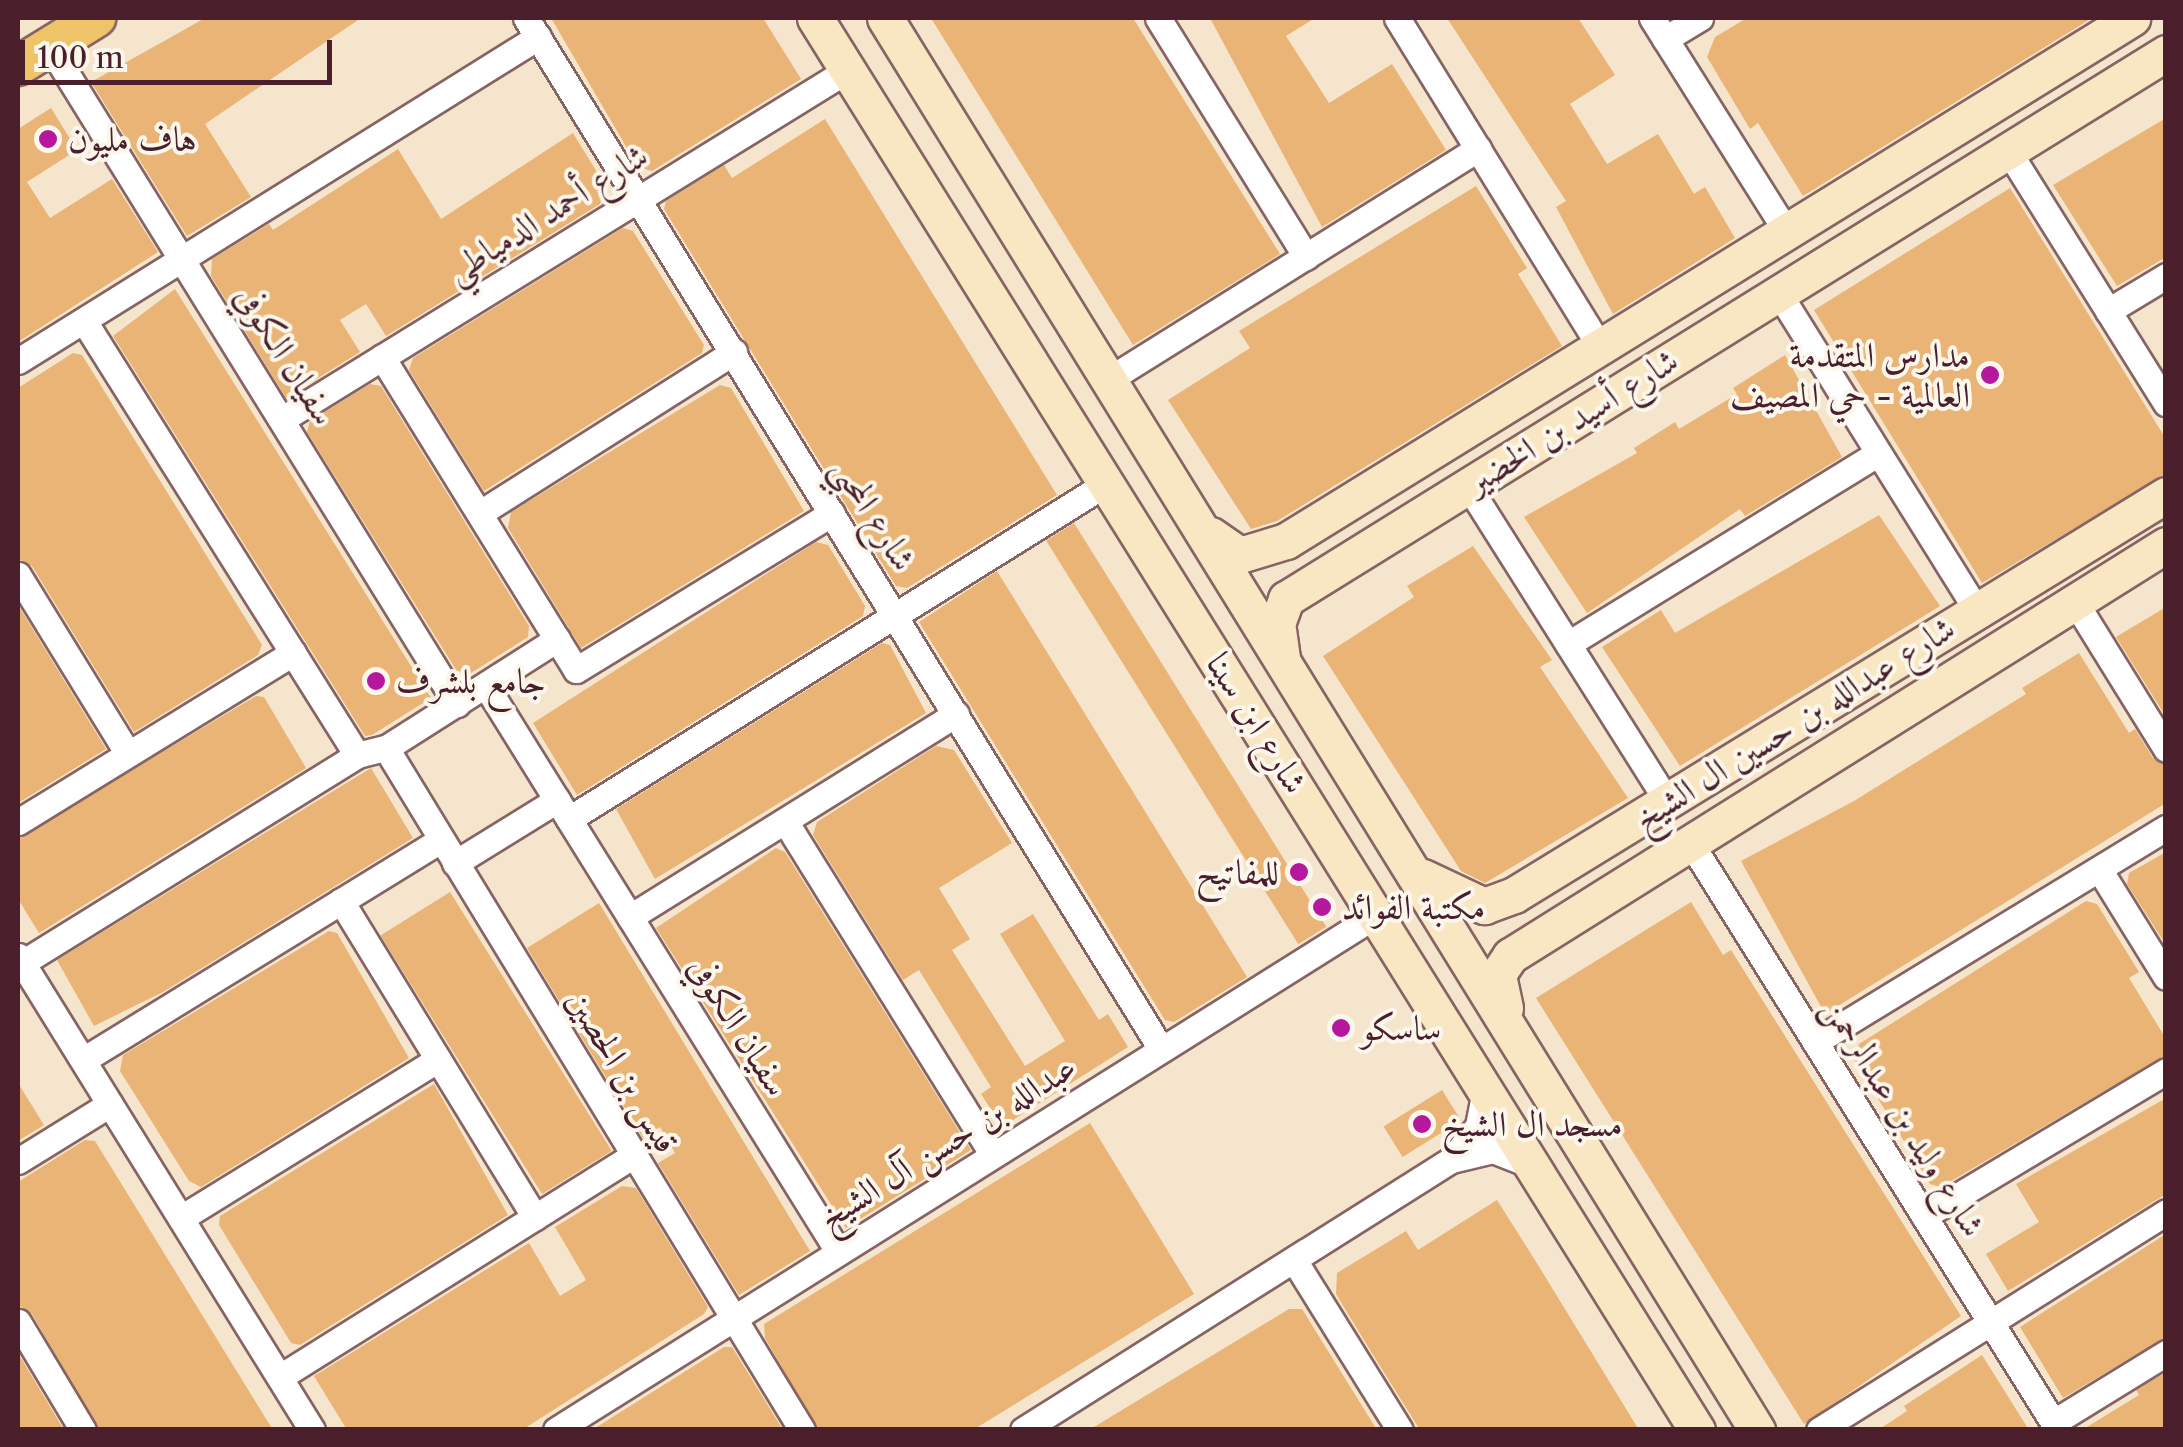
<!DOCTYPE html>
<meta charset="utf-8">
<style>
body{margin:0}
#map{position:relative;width:2183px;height:1447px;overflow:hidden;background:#f5e5cd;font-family:"Libre Caslon Text",Amiri,serif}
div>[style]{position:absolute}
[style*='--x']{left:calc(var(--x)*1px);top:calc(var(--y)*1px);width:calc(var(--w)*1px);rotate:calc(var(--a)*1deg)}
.building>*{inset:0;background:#e9b475;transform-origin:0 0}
.roads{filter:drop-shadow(2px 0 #866464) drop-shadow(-2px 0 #866464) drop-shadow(0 2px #866464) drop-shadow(0 -2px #866464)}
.street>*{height:25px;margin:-12.5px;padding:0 12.5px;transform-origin:12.5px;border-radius:12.5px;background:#fff}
.secondary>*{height:35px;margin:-17.5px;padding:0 17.5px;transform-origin:17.5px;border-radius:17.5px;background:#f9e7c3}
.primary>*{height:38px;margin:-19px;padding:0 19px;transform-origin:19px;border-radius:19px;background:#efc469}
.dots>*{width:28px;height:28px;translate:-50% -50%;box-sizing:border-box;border:5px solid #fbf7ec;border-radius:50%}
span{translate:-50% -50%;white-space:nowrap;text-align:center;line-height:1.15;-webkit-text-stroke:8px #fbf7ec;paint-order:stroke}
.poi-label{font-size:35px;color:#4a1f2b}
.left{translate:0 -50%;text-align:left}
.right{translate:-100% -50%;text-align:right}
.street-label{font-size:35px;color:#4a1f2b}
.frame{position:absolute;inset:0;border:20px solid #4a1f2b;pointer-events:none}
.scale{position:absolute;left:20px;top:40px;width:312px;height:45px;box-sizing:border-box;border:5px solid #4a1f2b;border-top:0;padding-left:12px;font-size:30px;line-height:35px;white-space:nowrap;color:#4a1f2b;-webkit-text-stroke:8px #fbf7ec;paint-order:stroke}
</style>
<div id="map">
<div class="building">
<div style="clip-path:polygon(205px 18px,361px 18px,205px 124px,251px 197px,187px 236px,91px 82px)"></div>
<div style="clip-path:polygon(551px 18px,763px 18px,801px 79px,652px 171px,638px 167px)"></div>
<div style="clip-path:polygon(931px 18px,1133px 18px,1280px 254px,1133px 345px)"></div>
<div style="clip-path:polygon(1210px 18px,1315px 18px,1286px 36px,1329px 103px,1392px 64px,1446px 150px,1322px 227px)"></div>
<div style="clip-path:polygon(1447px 18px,1578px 18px,1615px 75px,1570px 104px,1607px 164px,1658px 134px,1694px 194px,1705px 187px,1735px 238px,1613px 314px,1556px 207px,1566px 201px)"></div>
<div style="clip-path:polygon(1747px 18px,2092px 18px,1803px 196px,1758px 123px,1750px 129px,1707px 57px,1715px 37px)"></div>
<div style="clip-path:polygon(51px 108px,77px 150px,27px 182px,50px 218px,112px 179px,158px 252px,18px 342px,18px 129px)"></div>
<div style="clip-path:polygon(2166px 118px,2166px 257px,2117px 286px,2053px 185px)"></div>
<div style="clip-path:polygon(825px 119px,1057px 495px,907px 588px,896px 586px,664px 209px,666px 201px,724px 165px,732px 178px)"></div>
<div style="clip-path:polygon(573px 133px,606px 187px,600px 204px,386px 336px,366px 304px,340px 320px,360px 352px,286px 398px,211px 276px,212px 259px,269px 224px,273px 230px,398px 149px,441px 219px)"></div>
<div style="clip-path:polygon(1476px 186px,1527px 268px,1518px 274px,1562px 346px,1277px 521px,1251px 529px,1168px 400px,1250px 348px,1239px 331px)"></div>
<div style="clip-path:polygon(2010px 188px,2166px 439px,2166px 474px,1982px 583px,1814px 310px)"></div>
<div style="clip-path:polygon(623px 228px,633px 231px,704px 345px,702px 353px,484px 491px,409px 370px,413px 358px)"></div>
<div style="clip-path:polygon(175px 289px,431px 698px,372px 735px,365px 736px,113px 336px)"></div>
<div style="clip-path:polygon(73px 353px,82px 355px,262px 645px,258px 655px,134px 732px,32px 566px,18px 559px,18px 388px)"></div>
<div style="clip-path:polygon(1785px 355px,1842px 457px,1745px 516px,1740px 509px,1587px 613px,1524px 517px,1637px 453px,1634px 448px,1675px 422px,1679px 429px,1737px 394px,1733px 388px)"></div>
<div style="clip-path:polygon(370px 384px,381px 386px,529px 626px,528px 637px,471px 673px,457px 671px,307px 432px,310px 421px)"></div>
<div style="clip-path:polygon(720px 385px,731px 388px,804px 511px,581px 648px,508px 528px,511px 512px)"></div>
<div style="clip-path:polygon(1879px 515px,1940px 606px,1680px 766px,1602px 647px,1661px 610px,1675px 633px)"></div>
<div style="left:1074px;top:523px;width:476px;height:33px;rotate:58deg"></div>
<div style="clip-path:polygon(816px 542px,828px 545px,865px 606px,863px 616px,577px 795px,533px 723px)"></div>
<div style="clip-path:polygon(1473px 546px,1552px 660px,1540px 667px,1628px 798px,1485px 883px,1461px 871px,1323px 656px,1414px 597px,1407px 586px)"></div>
<div style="clip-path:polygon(997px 571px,1247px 977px,1174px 1022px,1165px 1020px,919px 622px)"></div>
<div style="clip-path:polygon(18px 605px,106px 749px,18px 803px)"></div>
<div style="clip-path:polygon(2166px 607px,2166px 717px,2116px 637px)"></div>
<div style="clip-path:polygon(882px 643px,890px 645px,926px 713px,655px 879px,616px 809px)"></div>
<div style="clip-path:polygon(2079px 653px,2129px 733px,2135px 729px,2153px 758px,2166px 765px,2166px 803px,1825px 1014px,1741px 861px,1854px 801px,2026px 694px,2022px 688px)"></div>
<div style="clip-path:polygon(256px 696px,264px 697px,306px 768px,39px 933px,18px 899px,18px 838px)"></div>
<div style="clip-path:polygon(936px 746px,954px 750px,1012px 843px,939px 888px,970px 939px,952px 950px,1025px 1066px,1065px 1041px,1000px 934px,1033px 914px,1099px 1020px,1108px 1014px,1128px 1047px,1002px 1127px,981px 1094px,991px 1087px,919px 970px,903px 980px,813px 835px,817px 822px)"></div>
<div style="clip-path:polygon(371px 768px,413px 838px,163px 992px,94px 1026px,57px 960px)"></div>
<div style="clip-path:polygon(776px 848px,785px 852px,971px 1150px,846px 1228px,656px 928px)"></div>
<div style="clip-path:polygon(2166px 852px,2166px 945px,2127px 884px,2129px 873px)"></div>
<div style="left:450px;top:892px;width:305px;height:82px;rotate:58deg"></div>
<div style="clip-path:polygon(2086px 901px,2097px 904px,2139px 972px,2129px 978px,2166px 1039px,2166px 1055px,1941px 1187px,1930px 1184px,1855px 1061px,1859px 1044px)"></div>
<div style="clip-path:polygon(1691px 902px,1723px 955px,1731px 950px,1961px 1316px,1804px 1424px,1536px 998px)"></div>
<div style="clip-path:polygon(599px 903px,810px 1251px,739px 1295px,658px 1163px,675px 1153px,660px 1127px,643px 1138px,527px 948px)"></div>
<div style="clip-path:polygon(329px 931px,337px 933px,409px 1058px,201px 1187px,189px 1181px,120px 1071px,123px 1055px)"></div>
<div style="clip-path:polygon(18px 1083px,44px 1125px,18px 1141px)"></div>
<div style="clip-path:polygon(434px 1084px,508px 1215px,300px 1345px,291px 1343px,219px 1225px,220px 1216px)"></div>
<div style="left:1442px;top:1090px;width:36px;height:69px;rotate:58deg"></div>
<div style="clip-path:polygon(2166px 1098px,2166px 1194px,2008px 1291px,1986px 1254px,2039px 1222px,2016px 1184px)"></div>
<div style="clip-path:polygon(1090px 1123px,1194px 1294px,973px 1430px,818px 1430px,765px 1338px,764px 1324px)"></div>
<div style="clip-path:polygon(85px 1140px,95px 1141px,273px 1430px,99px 1430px,32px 1314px,18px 1306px,18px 1182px)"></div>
<div style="clip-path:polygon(622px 1186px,636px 1188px,708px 1307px,704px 1314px,522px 1430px,347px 1430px,314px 1376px,529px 1243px,560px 1296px,586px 1280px,555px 1227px)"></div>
<div style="clip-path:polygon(1497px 1200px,1538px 1265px,1639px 1430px,1420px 1430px,1370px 1350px,1336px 1294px,1337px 1273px,1406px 1231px,1418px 1250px)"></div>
<div style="clip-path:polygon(2166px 1234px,2166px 1337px,2063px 1398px,2020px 1327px)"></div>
<div style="clip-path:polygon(1289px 1309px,1302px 1309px,1377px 1430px,1089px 1430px)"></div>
<div style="clip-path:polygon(724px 1347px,732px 1347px,783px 1430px,592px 1430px)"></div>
<div style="clip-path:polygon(18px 1353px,64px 1430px,18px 1430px)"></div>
<div style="clip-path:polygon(1982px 1355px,2029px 1430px,1878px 1430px,1907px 1411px,1904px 1406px)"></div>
<div style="clip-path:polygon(2166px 1372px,2166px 1430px,2082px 1430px,2139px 1395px,2136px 1390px)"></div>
</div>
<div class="roads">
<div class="street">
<div style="--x:526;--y:18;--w:1211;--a:58.37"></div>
<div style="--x:1158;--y:18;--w:281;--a:58.2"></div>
<div style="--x:1397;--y:18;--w:388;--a:58.3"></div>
<div style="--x:1652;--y:18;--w:248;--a:57.8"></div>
<div style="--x:1665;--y:39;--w:41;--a:-31"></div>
<div style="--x:50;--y:47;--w:773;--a:58.22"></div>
<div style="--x:2007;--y:149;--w:300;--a:58"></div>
<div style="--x:1778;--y:292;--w:375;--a:58"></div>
<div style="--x:2108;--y:311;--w:68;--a:-31.1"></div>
<div style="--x:84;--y:321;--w:513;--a:57.83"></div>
<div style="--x:382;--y:357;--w:368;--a:58.2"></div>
<div style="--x:576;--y:670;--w:300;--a:-31.5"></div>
<div style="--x:18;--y:361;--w:613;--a:-31.93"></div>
<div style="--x:1111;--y:378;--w:433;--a:-32"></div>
<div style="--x:284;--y:418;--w:664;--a:-31.7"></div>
<div style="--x:1468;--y:486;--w:373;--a:57.7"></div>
<div style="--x:480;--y:513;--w:301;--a:-32.4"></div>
<div style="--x:18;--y:575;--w:210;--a:58.4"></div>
<div style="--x:2075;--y:602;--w:173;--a:58.2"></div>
<div style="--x:1568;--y:644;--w:363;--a:-31.6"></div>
<div style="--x:486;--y:686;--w:666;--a:58.08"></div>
<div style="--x:386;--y:748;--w:799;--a:58.62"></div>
<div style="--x:569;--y:819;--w:634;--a:-31.99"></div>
<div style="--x:785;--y:821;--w:392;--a:58.1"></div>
<div style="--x:18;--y:822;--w:323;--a:-31.6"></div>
<div style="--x:1690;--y:842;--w:694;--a:57.96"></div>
<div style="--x:455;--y:863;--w:120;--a:-31.7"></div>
<div style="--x:2099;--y:869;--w:127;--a:58.2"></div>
<div style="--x:341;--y:901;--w:371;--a:58.5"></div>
<div style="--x:630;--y:917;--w:384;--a:-31.9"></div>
<div style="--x:18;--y:956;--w:558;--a:58.19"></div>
<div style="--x:22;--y:963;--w:394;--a:-31.8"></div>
<div style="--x:357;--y:755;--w:30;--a:-14"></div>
<div style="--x:386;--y:748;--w:203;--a:-32.5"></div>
<div style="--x:1815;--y:1042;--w:411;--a:-31.4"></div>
<div style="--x:83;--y:1060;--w:420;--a:-31.6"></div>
<div style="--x:1451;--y:1160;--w:43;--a:-13.4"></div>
<div style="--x:1493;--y:1150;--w:41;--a:21.5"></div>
<div style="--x:18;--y:1161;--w:108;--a:-31.8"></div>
<div style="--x:1924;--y:1216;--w:282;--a:-30.9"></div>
<div style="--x:181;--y:1218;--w:302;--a:-31.7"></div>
<div style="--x:1294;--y:1260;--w:200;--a:58.1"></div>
<div style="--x:18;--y:1322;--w:126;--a:59"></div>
<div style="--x:280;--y:1377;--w:418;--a:-32.1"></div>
<div style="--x:2054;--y:1422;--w:132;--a:-31.6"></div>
<div style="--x:556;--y:1430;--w:968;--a:-32.13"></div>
<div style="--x:1023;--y:1430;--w:506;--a:-32.25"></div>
<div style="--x:1451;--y:1160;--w:43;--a:-51.5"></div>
<div style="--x:1478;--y:1126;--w:37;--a:-79"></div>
<div style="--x:1819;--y:1430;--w:410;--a:-32.1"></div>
</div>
<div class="secondary">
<div style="--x:815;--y:18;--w:1665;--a:58.01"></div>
<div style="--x:885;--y:18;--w:1660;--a:58.3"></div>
<div style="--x:1211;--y:535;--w:35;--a:35"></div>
<div style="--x:1240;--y:555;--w:48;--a:-16.9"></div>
<div style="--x:1286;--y:541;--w:995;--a:-31.72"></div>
<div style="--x:1282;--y:658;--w:34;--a:-98"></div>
<div style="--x:1277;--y:624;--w:27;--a:-70"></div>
<div style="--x:1286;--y:599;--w:1036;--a:-31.82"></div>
<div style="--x:1423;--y:877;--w:68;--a:25.4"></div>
<div style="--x:1484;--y:906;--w:32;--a:-20"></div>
<div style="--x:1514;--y:895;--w:765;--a:-31.53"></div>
<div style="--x:1505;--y:1008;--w:35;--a:-102"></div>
<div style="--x:1498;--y:974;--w:22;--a:-56"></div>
<div style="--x:1510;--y:956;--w:774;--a:-32.07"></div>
</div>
<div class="primary">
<div style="--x:18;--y:66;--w:92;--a:-31.6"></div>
</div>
</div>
<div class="dots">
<div style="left:48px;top:139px;background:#b5179e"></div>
<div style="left:1990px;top:375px;background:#b5179e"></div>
<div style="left:376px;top:681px;background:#b5179e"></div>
<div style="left:1299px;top:872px;background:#b5179e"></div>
<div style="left:1322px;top:907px;background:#b5179e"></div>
<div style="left:1341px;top:1028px;background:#b5179e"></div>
<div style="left:1422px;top:1124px;background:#b5179e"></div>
</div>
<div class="poi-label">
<span class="left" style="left:68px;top:139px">هاف مليون</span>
<span class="right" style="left:1970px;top:375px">مدارس المتقدمة<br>العالمية - حي المصيف</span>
<span class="left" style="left:396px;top:681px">جامع بلشرف</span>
<span class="right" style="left:1279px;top:872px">للمفاتيح</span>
<span class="left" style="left:1342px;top:907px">مكتبة الفوائد</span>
<span class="left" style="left:1361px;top:1028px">ساسكو</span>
<span class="left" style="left:1442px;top:1124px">مسجد ال الشيخ</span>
</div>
<div class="street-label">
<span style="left:547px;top:213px;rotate:-32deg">شارع أحمد الدمياطي</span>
<span style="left:286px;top:355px;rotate:58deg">سفيان الكوفي</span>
<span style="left:1572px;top:421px;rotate:-32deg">شارع أسيد بن الخضير</span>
<span style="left:874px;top:514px;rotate:58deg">شارع المحبي</span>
<span style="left:1257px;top:723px;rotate:58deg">شارع ابن سينا</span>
<span style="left:1794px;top:723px;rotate:-32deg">شارع عبدالله بن حسين ال الشيخ</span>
<span style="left:739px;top:1026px;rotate:58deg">سفيان الكوفي</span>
<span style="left:623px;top:1071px;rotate:59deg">قيس بن الحصين</span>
<span style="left:1904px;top:1117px;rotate:58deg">شارع وليد بن عبدالرحمن</span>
<span style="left:947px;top:1142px;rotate:-32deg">عبدالله بن حسن آل الشيخ</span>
</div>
<div class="frame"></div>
<div class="scale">100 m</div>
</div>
